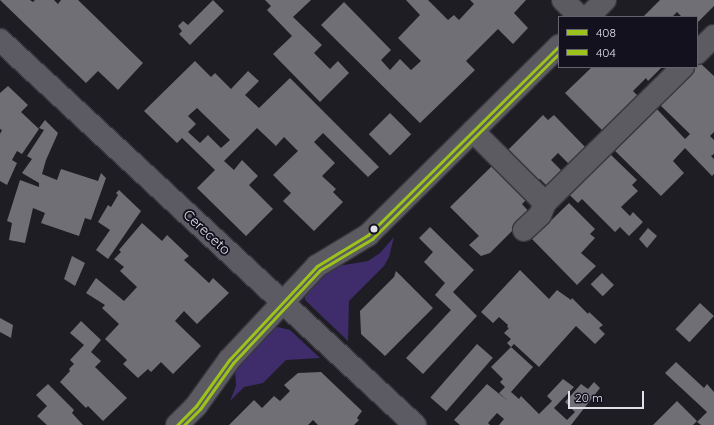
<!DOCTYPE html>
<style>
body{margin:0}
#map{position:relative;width:714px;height:425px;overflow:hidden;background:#1e1d24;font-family:Quicksand,sans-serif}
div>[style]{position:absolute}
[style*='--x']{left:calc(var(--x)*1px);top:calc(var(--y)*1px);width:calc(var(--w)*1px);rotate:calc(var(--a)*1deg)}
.green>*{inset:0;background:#3e2d6a}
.building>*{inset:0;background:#706f75;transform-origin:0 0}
.roads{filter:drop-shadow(1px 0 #37373d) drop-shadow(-1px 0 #37373d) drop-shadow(0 1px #37373d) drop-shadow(0 -1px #37373d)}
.street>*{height:22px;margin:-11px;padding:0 11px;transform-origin:11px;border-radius:11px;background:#5c5b61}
.secondary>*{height:22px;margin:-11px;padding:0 11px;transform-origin:11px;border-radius:11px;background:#5c5a62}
.bus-1>*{height:3px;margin:-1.5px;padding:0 1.5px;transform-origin:1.5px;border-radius:1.5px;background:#9cc31c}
.bus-2>*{height:3px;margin:-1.5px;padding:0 1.5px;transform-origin:1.5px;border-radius:1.5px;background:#9cc31c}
.dots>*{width:11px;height:11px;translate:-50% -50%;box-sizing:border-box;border:2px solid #14111e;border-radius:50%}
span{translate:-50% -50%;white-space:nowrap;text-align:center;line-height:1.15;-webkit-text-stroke:4px #14111e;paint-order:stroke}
.street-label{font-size:14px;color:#e1e0e9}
.legend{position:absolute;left:558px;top:16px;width:140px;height:52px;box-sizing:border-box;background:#14111e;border:1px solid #66646f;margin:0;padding:5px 7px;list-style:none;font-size:12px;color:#e1e0e9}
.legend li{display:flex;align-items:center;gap:8px;height:20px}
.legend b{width:20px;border:1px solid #66646f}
.scale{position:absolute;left:568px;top:391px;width:76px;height:18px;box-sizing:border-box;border:2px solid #e1e0e9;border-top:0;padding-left:5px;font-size:12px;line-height:14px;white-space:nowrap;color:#e1e0e9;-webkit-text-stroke:3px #14111e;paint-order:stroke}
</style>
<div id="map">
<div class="green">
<div style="clip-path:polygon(394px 237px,389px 257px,384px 266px,349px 301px,348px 341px,305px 300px,305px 296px,330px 270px,338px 266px,368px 261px,380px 253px)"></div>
<div style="clip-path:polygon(278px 327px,290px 330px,320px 358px,286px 360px,263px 383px,244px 387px,230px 401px,236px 386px,235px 370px,273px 328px)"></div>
</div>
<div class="building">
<div style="clip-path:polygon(0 0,30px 0,33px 2px,35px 0,54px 0,58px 4px,61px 0,78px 0,143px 63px,118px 90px,98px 71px,86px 83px)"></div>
<div style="clip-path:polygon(213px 0,224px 11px,190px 45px,179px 34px,182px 31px,178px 26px,183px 21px,188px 25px)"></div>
<div style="clip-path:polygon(265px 0,311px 0,293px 17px,322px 45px,314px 53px,330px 69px,338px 61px,349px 73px,320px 102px,273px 54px,292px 36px,267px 10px,271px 6px)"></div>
<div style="clip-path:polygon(406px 0,428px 0,448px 20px,454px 15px,459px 20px,474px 4px,470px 0,526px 0,514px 13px,528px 28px,513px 44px,498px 29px,466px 61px,475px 70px,420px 123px,321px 25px,344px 2px,391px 50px,381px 60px,390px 70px,400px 59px,411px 70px,421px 61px,398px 38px,420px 15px)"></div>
<div style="clip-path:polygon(660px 0,714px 0,714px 6px,697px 23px,697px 17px,682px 17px,677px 12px,672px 17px,643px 17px)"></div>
<div style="clip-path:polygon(evenodd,195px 61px,211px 77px,215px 73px,231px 89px,248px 71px,259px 81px,245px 95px,259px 108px,290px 78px,379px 167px,368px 177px,323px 133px,314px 142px,335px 163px,322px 176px,336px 189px,333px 192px,343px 202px,314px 231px,283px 201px,291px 193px,273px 175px,298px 151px,284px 137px,276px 146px,257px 128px,224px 161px,234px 170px,242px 160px,258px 176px,249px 185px,273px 209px,246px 236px,197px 188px,215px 170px,182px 138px,177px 143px,144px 111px,195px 61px,197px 108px,230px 140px,221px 148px,208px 135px,200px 143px,188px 132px,196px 124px,188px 116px,197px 108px)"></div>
<div style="clip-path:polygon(700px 63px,714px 76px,714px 132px,710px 136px,714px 140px,714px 154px,711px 156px,714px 159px,714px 174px,712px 176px,685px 148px,673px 161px,684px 173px,661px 196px,605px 141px,655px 107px,685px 139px,690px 134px,659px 104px,681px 67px,697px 67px)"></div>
<div style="clip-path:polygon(592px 67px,662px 67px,648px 81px,646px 78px,633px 91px,640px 98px,605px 133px,565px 93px)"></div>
<div style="clip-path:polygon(8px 86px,28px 105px,21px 112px,39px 129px,22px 154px,17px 151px,12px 160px,17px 163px,7px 185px,0 181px,0 134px,2px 130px,0 129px,0 93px)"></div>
<div style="left:390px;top:113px;width:30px;height:30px;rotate:45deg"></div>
<div style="clip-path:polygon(evenodd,543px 115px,548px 120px,554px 115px,588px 150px,610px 154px,637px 180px,632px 185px,638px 191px,621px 207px,630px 216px,633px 212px,643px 222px,629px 236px,620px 227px,615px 232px,582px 199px,578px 203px,556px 182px,549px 188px,540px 179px,536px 182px,506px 152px,543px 115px,558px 153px,571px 166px,564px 173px,551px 160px,558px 153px)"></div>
<div style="clip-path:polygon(45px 120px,58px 133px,46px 160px,42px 174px,57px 180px,61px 169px,98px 181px,101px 173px,106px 178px,91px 220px,85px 218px,79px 236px,41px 223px,45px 213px,33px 208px,25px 243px,9px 240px,12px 223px,7px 221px,20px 180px,39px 187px,39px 183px,22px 173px,32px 159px,27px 156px,44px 130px,39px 128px)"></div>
<div style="clip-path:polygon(492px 166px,528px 198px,522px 204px,530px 213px,490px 253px,481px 256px,469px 245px,479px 236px,450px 207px)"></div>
<div style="clip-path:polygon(119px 190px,141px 211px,108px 259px,96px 250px,110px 230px,98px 222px,108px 205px,111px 207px,118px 195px,116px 193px)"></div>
<div style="clip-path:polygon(569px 203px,595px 229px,590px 234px,595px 238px,581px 253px,596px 266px,577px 285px,532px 239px)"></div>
<div style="clip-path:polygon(142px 223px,162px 241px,167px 235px,189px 256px,184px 260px,195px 270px,209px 283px,213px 278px,229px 293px,197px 324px,184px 311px,175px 321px,201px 346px,173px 374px,161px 362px,151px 372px,148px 369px,138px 378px,123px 364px,127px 360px,105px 339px,119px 324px,102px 308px,105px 305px,86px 293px,96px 278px,124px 301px,137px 287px,120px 271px,124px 267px,114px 259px,121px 252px,119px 250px)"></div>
<div style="clip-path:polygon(430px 227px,474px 270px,453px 292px,477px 316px,423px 374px,406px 358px,451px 310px,435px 295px,445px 283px,424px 262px,433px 252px,419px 238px)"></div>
<div style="clip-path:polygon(648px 228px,657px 236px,647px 248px,639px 239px)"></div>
<div style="clip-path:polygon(72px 256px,85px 263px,75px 286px,64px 279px)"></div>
<div style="clip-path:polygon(520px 270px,549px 299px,557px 290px,571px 300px,572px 298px,588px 314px,589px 312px,603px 325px,599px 328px,605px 334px,595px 344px,576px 326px,539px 367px,514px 344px,511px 347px,507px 343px,511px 339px,504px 333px,509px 328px,507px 327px,508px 325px,499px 317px,493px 323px,481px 312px)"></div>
<div style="clip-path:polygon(396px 271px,433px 308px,385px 356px,361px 334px,360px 311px,394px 277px)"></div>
<div style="left:602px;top:273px;width:17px;height:16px;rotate:45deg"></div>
<div style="left:700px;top:303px;width:19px;height:36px;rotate:43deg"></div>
<div style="clip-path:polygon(0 318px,13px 325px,11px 338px,0 332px)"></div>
<div style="clip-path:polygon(81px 321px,101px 340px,91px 352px,101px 361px,95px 367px,127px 398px,103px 421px,88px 406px,86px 408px,60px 382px,70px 371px,69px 369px,74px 364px,70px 360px,84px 345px,70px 333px)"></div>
<div style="left:477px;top:344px;width:21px;height:71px;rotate:41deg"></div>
<div style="clip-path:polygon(511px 347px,533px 367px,511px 392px,519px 399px,521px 396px,539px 414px,552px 401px,547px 396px,563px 379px,574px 387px,554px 408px,567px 420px,575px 412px,565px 402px,581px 384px,588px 389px,594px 382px,600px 388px,571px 425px,499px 425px,504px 419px,497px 413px,488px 423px,490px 425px,460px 425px,454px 420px,487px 384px,508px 401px,499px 393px,505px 387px,500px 382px,503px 379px,491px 367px)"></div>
<div style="clip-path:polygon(676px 362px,704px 388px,707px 384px,714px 392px,714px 425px,701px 425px,697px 422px,707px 412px,665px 373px)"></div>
<div style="clip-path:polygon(321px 372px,362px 411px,357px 418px,359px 420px,354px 425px,318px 425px,313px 420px,308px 425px,229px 425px,254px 400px,262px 408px,274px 396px,280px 401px,290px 391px,284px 385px,298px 373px)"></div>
<div style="clip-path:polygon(48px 384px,74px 410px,72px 413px,83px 425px,47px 425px,37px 416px,47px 406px,36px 395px)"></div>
<div style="clip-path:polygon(677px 401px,697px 421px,693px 425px,653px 425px)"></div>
</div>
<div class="roads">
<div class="street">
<div style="--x:563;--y:0;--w:24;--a:45"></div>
<div style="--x:588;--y:17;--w:24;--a:-45"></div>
<div style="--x:697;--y:53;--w:24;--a:-45"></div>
<div style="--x:473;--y:131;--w:102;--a:45"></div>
<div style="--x:524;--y:230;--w:22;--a:-43"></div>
<div style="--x:540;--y:215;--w:13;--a:-67"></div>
<div style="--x:545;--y:203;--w:194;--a:-44.6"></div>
<div style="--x:177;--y:425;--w:27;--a:-45"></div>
<div style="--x:196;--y:406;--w:57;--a:-54.3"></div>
<div style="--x:229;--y:360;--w:129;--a:-46.9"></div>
<div style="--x:317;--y:266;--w:60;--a:-31.3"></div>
<div style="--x:368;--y:235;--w:269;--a:-44.7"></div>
</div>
<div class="secondary">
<div style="--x:0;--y:40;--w:566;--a:42.85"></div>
</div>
</div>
<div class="bus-1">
<div style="--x:177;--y:425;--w:27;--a:-45"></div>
<div style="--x:196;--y:406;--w:57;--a:-54.3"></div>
<div style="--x:229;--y:360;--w:129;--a:-46.9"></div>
<div style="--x:317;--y:266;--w:60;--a:-31.3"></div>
<div style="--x:368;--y:235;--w:269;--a:-44.7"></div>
</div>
<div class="bus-2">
<div style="--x:184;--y:425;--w:23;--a:-45"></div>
<div style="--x:200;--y:409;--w:57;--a:-54.3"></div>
<div style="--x:233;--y:363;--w:127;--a:-46.9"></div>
<div style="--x:320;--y:270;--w:61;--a:-30.8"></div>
<div style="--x:372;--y:239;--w:264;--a:-44.8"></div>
</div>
<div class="dots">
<div style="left:374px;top:229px;background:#e1e0e9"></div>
</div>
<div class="street-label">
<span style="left:207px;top:232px;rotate:43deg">Cereceto</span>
</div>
<ul class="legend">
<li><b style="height:5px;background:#9cc31c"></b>408</li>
<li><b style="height:5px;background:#9cc31c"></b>404</li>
</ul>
<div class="scale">20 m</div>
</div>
